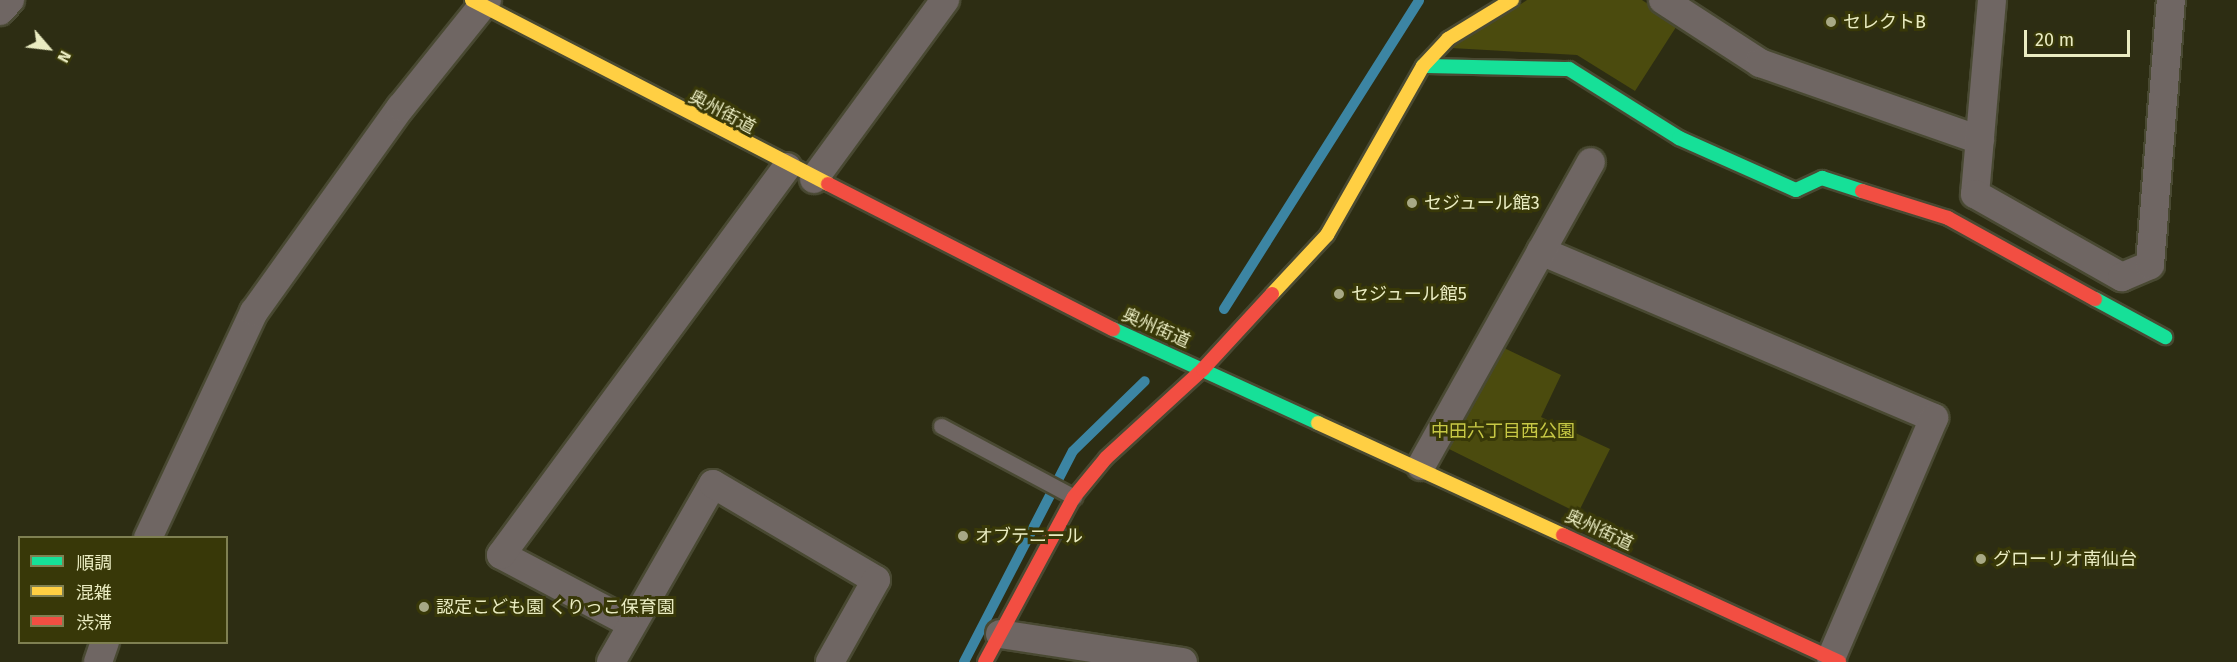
<!DOCTYPE html>
<meta charset="utf-8">
<style>
body{margin:0}
#map{position:relative;width:2237px;height:662px;overflow:hidden;background:#2d2d13;font-family:"Fira Sans","Noto Sans JP",sans-serif}
div>[style]{position:absolute}
[style*='--x']{left:calc(var(--x)*1px);top:calc(var(--y)*1px);width:calc(var(--w)*1px);rotate:calc(var(--a)*1deg)}
.green>*{inset:0;background:#4b4b0e}
.stream>*{height:10px;margin:-5px;padding:0 5px;transform-origin:5px;border-radius:5px;background:#3c85a3}
.roads{filter:drop-shadow(2px 0 #494932) drop-shadow(-2px 0 #494932) drop-shadow(0 2px #494932) drop-shadow(0 -2px #494932)}
.lane>*{height:15px;margin:-7.5px;padding:0 7.5px;transform-origin:7.5px;border-radius:7.5px;background:#6f6663}
.street>*{height:28px;margin:-14px;padding:0 14px;transform-origin:14px;border-radius:14px;background:#6f6663}
.fast>*{height:14px;margin:-7px;padding:0 7px;transform-origin:7px;border-radius:7px;background:#16e098}
.slow>*{height:14px;margin:-7px;padding:0 7px;transform-origin:7px;border-radius:7px;background:#ffcf43}
.jam>*{height:14px;margin:-7px;padding:0 7px;transform-origin:7px;border-radius:7px;background:#f24e42}
.dots>*{width:16px;height:16px;translate:-50% -50%;box-sizing:border-box;border:3px solid #383808;border-radius:50%}
span{translate:-50% -50%;white-space:nowrap;text-align:center;line-height:1.15;-webkit-text-stroke:6px #383808;paint-order:stroke}
.poi-label{font-size:18px;color:#eaecc2}
.left{translate:0 -50%;text-align:left}
.street-label{font-size:18px;color:#eaecc2}
.park-label{font-size:18px;color:#c7c845}
.legend{position:absolute;left:18px;top:536px;width:210px;height:108px;box-sizing:border-box;background:#383808;border:2px solid #7f8052;margin:0;padding:8px 10px;list-style:none;font-size:18px;color:#eaecc2}
.legend li{display:flex;align-items:center;gap:12px;height:30px}
.legend b{width:30px;border:2px solid #7f8052}
.north{position:absolute;left:18px;top:18px;width:60px;height:60px;-webkit-text-stroke:4px #383808;paint-order:stroke;rotate:118deg;font-size:16px;font-weight:700;line-height:24px;text-align:center;color:#eaecc2}
.north::after{content:'';display:block;margin:auto;width:21px;height:27px;background:#eaecc2;clip-path:polygon(50% 0,100% 100%,50% 72%,0 100%)}
.scale{position:absolute;left:2024px;top:30px;width:106px;height:27px;box-sizing:border-box;border:3px solid #eaecc2;border-top:0;padding-left:8px;font-size:18px;line-height:21px;white-space:nowrap;color:#eaecc2;-webkit-text-stroke:4px #383808;paint-order:stroke}
</style>
<div id="map">
<div class="green">
<div style="clip-path:polygon(1527px 0,1642px 0,1678px 24px,1635px 91px,1577px 55px,1451px 48px)"></div>
<div style="clip-path:polygon(1502px 347px,1561px 375px,1541px 417px,1610px 449px,1578px 513px,1447px 448px)"></div>
</div>
<div class="stream">
<div style="--x:1224;--y:309;--w:365;--a:-57.7"></div>
<div style="--x:964;--y:662;--w:237;--a:-62.7"></div>
<div style="--x:1073;--y:451;--w:100;--a:-44.2"></div>
</div>
<div class="roads">
<div class="lane">
<div style="--x:941;--y:426;--w:151;--a:28.1"></div>
</div>
<div class="street">
<div style="--x:1663;--y:0;--w:116;--a:33"></div>
<div style="--x:1760;--y:63;--w:233;--a:19.3"></div>
<div style="--x:1992;--y:0;--w:195;--a:95"></div>
<div style="--x:1975;--y:194;--w:169;--a:29.5"></div>
<div style="--x:2122;--y:277;--w:30;--a:-23"></div>
<div style="--x:2150;--y:265;--w:266;--a:-85.5"></div>
<div style="--x:0;--y:11;--w:15;--a:-48"></div>
<div style="--x:814;--y:179;--w:222;--a:-53.8"></div>
<div style="--x:1541;--y:251;--w:427;--a:23"></div>
<div style="--x:1934;--y:418;--w:261;--a:113.2"></div>
<div style="--x:1421;--y:466;--w:348;--a:-60.8"></div>
<div style="--x:148;--y:538;--w:250;--a:-64.9"></div>
<div style="--x:254;--y:312;--w:252;--a:-54.4"></div>
<div style="--x:401;--y:107;--w:137;--a:-51.2"></div>
<div style="--x:632;--y:624;--w:148;--a:-152.2"></div>
<div style="--x:501;--y:555;--w:482;--a:-53.6"></div>
<div style="--x:1000;--y:634;--w:185;--a:8.7"></div>
<div style="--x:98;--y:662;--w:21;--a:-71"></div>
<div style="--x:611;--y:662;--w:205;--a:-60.2"></div>
<div style="--x:713;--y:484;--w:189;--a:30.5"></div>
<div style="--x:876;--y:580;--w:94;--a:119.3"></div>
</div>
<div class="fast">
<div style="--x:1423;--y:66;--w:146;--a:1.2"></div>
<div style="--x:1569;--y:69;--w:130;--a:32.1"></div>
<div style="--x:1679;--y:138;--w:128;--a:24"></div>
<div style="--x:1796;--y:190;--w:29;--a:-25"></div>
<div style="--x:1822;--y:178;--w:42;--a:18"></div>
<div style="--x:2095;--y:299;--w:80;--a:28.5"></div>
<div style="--x:1113;--y:329;--w:226;--a:24.6"></div>
</div>
<div class="slow">
<div style="--x:472;--y:0;--w:401;--a:27.3"></div>
<div style="--x:1272;--y:294;--w:81;--a:-47"></div>
<div style="--x:1327;--y:235;--w:194;--a:-60.4"></div>
<div style="--x:1423;--y:66;--w:37;--a:-47"></div>
<div style="--x:1448;--y:39;--w:75;--a:-31.4"></div>
<div style="--x:1318;--y:423;--w:269;--a:24.6"></div>
</div>
<div class="jam">
<div style="--x:828;--y:184;--w:320;--a:27"></div>
<div style="--x:1862;--y:191;--w:90;--a:17.4"></div>
<div style="--x:1948;--y:218;--w:168;--a:28.9"></div>
<div style="--x:1563;--y:535;--w:304;--a:24.7"></div>
<div style="--x:985;--y:662;--w:187;--a:-61.7"></div>
<div style="--x:1074;--y:497;--w:50;--a:-50.6"></div>
<div style="--x:1106;--y:458;--w:132;--a:-42.5"></div>
<div style="--x:1203;--y:369;--w:102;--a:-47.4"></div>
</div>
</div>
<div class="dots">
<div style="left:1831px;top:22px;background:#a8a985"></div>
<div style="left:1412px;top:203px;background:#a8a985"></div>
<div style="left:1339px;top:294px;background:#a8a985"></div>
<div style="left:963px;top:536px;background:#a8a985"></div>
<div style="left:1981px;top:559px;background:#a8a985"></div>
<div style="left:424px;top:607px;background:#a8a985"></div>
</div>
<div class="poi-label">
<span class="left" style="left:1843px;top:22px">セレクトB</span>
<span class="left" style="left:1424px;top:203px">セジュール館3</span>
<span class="left" style="left:1351px;top:294px">セジュール館5</span>
<span class="left" style="left:975px;top:536px">オブテニール</span>
<span class="left" style="left:1993px;top:559px">グローリオ南仙台</span>
<span class="left" style="left:436px;top:607px">認定こども園 くりっこ保育園</span>
</div>
<div class="street-label">
<span style="left:722px;top:112px;rotate:28deg">奥州街道</span>
<span style="left:1156px;top:328px;rotate:24deg">奥州街道</span>
<span style="left:1599px;top:530px;rotate:25deg">奥州街道</span>
</div>
<div class="park-label">
<span style="left:1503px;top:431px">中田六丁目西公園</span>
</div>
<ul class="legend">
<li><b style="height:8px;background:#16e098"></b>順調</li>
<li><b style="height:8px;background:#ffcf43"></b>混雑</li>
<li><b style="height:8px;background:#f24e42"></b>渋滞</li>
</ul>
<div class="north">N</div>
<div class="scale">20 m</div>
</div>
